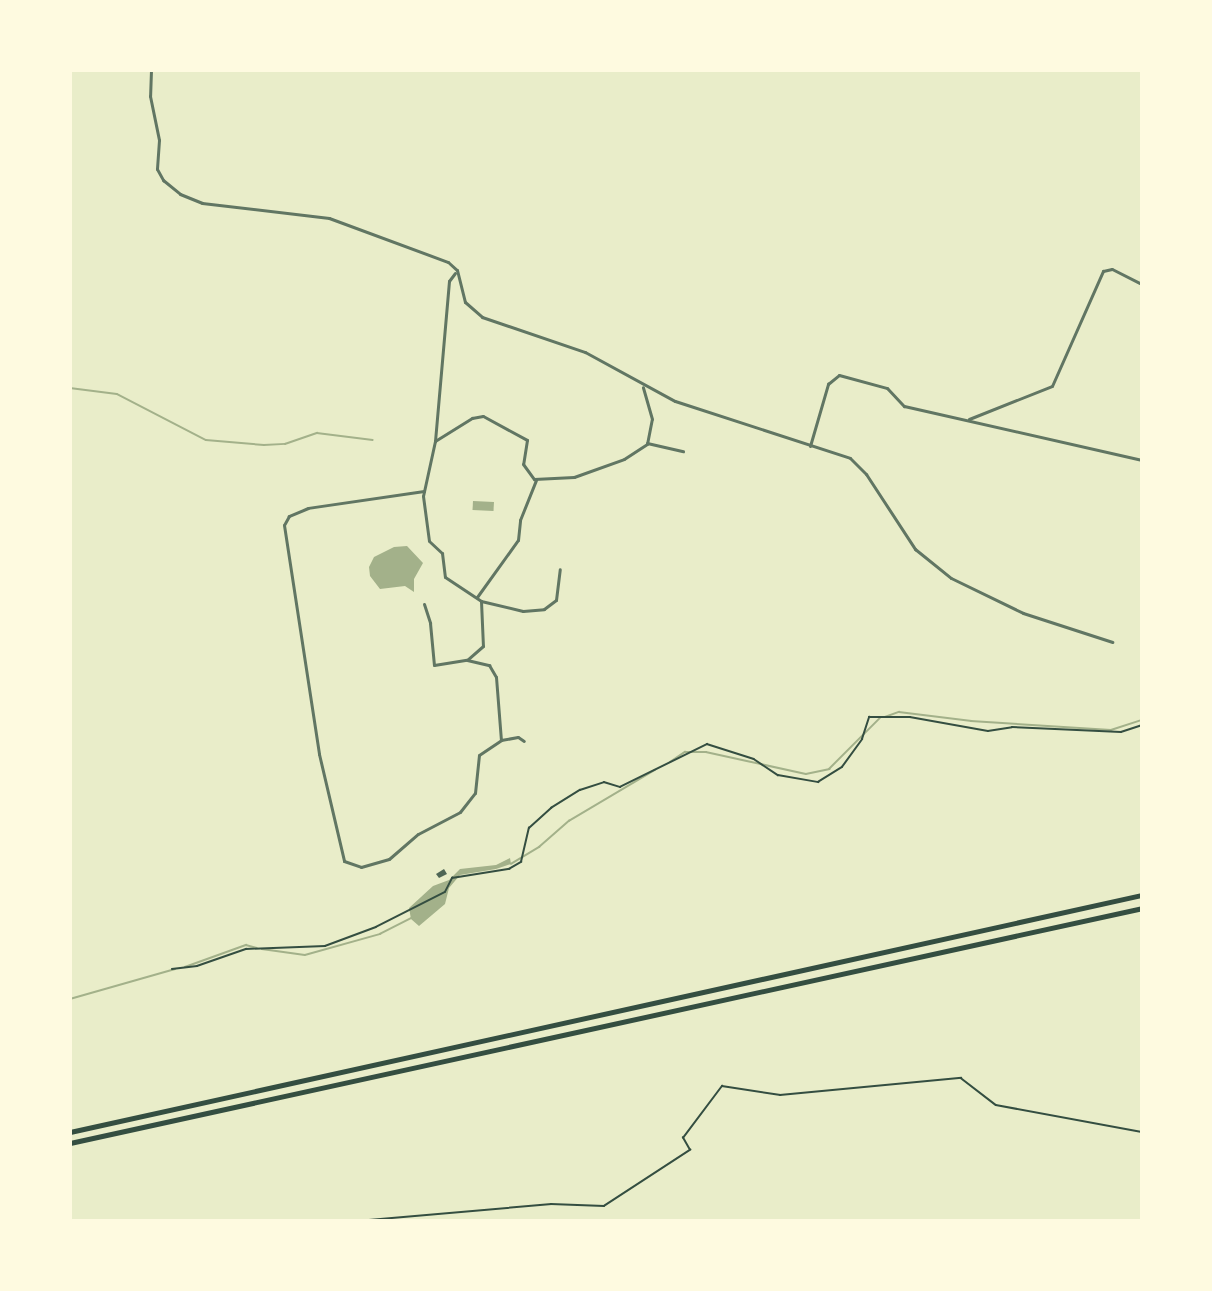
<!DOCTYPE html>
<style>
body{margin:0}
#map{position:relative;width:1212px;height:1291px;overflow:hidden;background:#e9edc9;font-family:Georgia,serif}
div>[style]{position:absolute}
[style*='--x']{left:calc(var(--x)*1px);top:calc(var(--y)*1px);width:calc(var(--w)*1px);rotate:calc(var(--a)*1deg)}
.water>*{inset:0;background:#a3b18a;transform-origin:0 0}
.stream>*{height:1.5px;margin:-0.75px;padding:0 0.75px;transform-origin:0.75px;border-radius:0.75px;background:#a3b18a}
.building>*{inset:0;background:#4f6655}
.path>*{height:1.5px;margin:-0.75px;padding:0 0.75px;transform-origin:0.75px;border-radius:0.75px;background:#344e41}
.minor>*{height:3px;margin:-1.5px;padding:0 1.5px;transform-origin:1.5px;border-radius:1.5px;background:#617663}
.motorway>*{height:5px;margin:-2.5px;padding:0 2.5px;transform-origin:2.5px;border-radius:2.5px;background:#344e41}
span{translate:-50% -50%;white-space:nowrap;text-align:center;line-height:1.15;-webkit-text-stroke:5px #fefae0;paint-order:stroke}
.frame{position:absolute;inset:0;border:72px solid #fefae0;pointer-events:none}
</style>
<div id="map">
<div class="water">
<div style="left:473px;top:501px;width:21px;height:9px;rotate:3deg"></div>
<div style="clip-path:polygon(407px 546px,423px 563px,414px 579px,414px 592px,405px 586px,380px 589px,370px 576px,369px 567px,374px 557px,394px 547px)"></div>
<div style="clip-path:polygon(510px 858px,511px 864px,496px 869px,460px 875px,449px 888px,445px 904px,419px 926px,411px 919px,409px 908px,433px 886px,449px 880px,460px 869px,496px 865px)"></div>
</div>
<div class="stream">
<div style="--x:70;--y:388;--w:47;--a:7.3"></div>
<div style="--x:117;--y:394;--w:100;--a:27.3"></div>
<div style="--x:206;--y:440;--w:58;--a:4.9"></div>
<div style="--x:264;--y:445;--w:21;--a:-3"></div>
<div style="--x:285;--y:444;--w:34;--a:-19"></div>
<div style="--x:317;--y:433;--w:56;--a:7.1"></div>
<div style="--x:885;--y:717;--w:15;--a:-20"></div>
<div style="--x:899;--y:712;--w:73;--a:7.1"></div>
<div style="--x:971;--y:721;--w:140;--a:3.7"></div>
<div style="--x:1111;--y:730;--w:33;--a:-18"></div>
<div style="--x:670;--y:762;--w:18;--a:-34"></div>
<div style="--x:685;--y:752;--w:21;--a:0"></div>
<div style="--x:706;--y:752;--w:102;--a:12.4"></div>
<div style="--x:806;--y:774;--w:24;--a:-12"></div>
<div style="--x:829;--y:769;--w:72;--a:-45"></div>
<div style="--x:511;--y:864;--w:33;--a:-31"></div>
<div style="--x:539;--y:847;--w:40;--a:-41"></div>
<div style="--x:569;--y:821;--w:100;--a:-30.7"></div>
<div style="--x:262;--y:949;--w:43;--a:7.9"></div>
<div style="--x:305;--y:955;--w:78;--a:-15.6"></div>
<div style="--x:380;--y:934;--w:36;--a:-27"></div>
<div style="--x:185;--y:967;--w:65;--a:-19.8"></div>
<div style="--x:246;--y:945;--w:11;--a:15"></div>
<div style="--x:70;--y:999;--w:109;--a:-15.9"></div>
</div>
<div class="building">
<div style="clip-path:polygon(444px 869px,447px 874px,439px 878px,436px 874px)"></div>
</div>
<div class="path">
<div style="--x:172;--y:969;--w:25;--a:-7"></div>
<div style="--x:197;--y:966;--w:52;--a:-19.1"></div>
<div style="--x:246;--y:949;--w:79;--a:-2.2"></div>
<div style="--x:325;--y:946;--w:54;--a:-20.4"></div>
<div style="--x:376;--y:927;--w:77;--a:-26.9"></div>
<div style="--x:445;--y:892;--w:16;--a:-63"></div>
<div style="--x:452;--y:878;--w:58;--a:-9"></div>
<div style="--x:509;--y:869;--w:14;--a:-30"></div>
<div style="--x:521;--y:862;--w:35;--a:-77"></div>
<div style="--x:529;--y:828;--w:30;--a:-42"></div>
<div style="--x:551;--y:808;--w:34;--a:-32"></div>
<div style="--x:580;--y:790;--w:25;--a:-18"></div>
<div style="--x:604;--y:782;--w:17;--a:17"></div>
<div style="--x:620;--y:787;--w:97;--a:-26.3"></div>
<div style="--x:707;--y:744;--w:49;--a:17.7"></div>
<div style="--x:754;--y:759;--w:29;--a:34"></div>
<div style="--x:778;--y:775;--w:41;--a:9.9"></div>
<div style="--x:818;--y:782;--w:28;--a:-32"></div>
<div style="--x:842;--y:767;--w:34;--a:-54"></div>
<div style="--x:862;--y:739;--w:23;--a:-72"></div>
<div style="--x:869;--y:717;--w:41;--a:0"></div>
<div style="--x:910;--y:717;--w:79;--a:10.2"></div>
<div style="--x:988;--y:731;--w:24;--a:-9"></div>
<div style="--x:1012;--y:727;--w:109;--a:2.6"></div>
<div style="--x:1121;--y:732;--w:22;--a:-18"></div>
<div style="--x:369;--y:1220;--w:183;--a:-5"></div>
<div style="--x:551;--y:1204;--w:53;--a:2.2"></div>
<div style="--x:604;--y:1206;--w:103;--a:-33.1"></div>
<div style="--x:690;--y:1150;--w:14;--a:-120"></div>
<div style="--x:683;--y:1138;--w:65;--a:-53.1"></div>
<div style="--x:722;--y:1086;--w:59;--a:8.8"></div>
<div style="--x:780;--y:1095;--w:182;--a:-5.4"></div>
<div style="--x:961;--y:1078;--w:44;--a:37.6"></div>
<div style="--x:996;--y:1105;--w:148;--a:10.5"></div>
</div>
<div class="minor">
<div style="--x:151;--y:70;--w:26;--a:92"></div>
<div style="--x:150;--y:96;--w:45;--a:78.4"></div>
<div style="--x:159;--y:140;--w:29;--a:94"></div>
<div style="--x:157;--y:169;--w:13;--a:61"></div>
<div style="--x:163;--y:180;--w:22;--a:39"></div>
<div style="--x:180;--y:194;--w:24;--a:22"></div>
<div style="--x:202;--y:203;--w:128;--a:6.7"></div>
<div style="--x:329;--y:218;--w:127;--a:20.3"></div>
<div style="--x:448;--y:262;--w:12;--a:42"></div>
<div style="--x:457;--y:270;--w:33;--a:76"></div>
<div style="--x:465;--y:302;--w:23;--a:41"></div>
<div style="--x:482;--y:317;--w:109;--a:18.8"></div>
<div style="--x:585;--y:352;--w:102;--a:28.6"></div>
<div style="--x:675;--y:401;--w:184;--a:18"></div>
<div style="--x:850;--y:458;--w:23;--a:45"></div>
<div style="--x:866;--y:474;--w:90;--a:56.8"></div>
<div style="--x:915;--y:549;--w:46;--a:38.9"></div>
<div style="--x:951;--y:578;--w:80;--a:25.9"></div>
<div style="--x:1023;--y:613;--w:94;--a:18"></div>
<div style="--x:455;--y:273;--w:10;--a:127"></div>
<div style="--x:449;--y:281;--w:161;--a:95"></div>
<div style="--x:435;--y:441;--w:56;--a:102.3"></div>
<div style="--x:423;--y:496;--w:45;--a:82.4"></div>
<div style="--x:429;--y:541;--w:18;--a:43"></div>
<div style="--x:442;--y:553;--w:24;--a:83"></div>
<div style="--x:445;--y:577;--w:43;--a:33.7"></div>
<div style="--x:481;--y:601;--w:45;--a:87.5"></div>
<div style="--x:483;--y:646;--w:21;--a:139"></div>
<div style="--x:467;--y:660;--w:23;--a:13"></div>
<div style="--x:489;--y:665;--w:14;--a:60"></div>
<div style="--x:496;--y:677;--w:63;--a:85.5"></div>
<div style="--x:501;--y:740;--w:17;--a:-10"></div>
<div style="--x:518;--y:737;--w:7;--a:34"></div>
<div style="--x:969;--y:419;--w:89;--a:-21.7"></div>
<div style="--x:1052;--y:386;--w:126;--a:-66.1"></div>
<div style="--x:1103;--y:271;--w:9;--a:-13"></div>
<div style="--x:1112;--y:269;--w:34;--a:27"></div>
<div style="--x:435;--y:441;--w:44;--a:-31.9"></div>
<div style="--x:472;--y:418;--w:11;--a:-10"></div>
<div style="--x:483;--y:416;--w:50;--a:28.6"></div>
<div style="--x:527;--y:440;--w:24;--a:99"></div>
<div style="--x:523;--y:464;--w:19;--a:54"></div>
<div style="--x:534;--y:479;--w:40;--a:-2.9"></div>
<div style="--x:574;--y:477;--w:53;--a:-19.8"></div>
<div style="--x:624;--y:459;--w:27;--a:-33"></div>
<div style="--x:647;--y:444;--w:25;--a:-79"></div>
<div style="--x:652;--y:419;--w:33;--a:-106"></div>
<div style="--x:647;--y:443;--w:37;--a:13"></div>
<div style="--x:810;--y:446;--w:65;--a:-73.8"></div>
<div style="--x:828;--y:384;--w:14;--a:-39"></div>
<div style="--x:839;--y:375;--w:50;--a:15.2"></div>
<div style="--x:887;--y:388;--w:25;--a:47"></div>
<div style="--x:904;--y:406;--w:244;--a:12.8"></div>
<div style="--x:424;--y:491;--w:117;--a:171.7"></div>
<div style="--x:308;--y:508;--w:21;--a:157"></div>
<div style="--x:289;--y:516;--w:10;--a:119"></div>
<div style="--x:284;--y:525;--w:232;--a:81.3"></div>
<div style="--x:319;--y:754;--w:110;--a:76.8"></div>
<div style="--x:344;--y:861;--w:18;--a:19"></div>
<div style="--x:361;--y:867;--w:29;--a:-16"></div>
<div style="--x:389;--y:859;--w:38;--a:-41"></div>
<div style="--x:418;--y:834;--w:47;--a:-27.6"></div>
<div style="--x:460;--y:812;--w:24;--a:-52"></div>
<div style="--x:475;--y:793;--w:38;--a:-84"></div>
<div style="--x:479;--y:755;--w:27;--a:-34"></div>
<div style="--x:477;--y:597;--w:70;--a:-54.3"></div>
<div style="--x:518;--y:540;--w:20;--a:-84"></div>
<div style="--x:520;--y:520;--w:43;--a:-68.2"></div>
<div style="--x:481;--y:601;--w:43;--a:13.4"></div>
<div style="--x:523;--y:611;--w:21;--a:-5"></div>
<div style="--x:544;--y:609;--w:15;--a:-37"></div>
<div style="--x:556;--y:600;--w:31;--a:-83"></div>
<div style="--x:424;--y:604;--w:20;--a:72"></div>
<div style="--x:430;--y:623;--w:42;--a:84.6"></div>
<div style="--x:434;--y:665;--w:33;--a:-9"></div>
</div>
<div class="motorway">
<div style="--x:70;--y:1132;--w:1098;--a:-12.47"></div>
<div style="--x:70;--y:1143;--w:1097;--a:-12.36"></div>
</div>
<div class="frame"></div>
</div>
